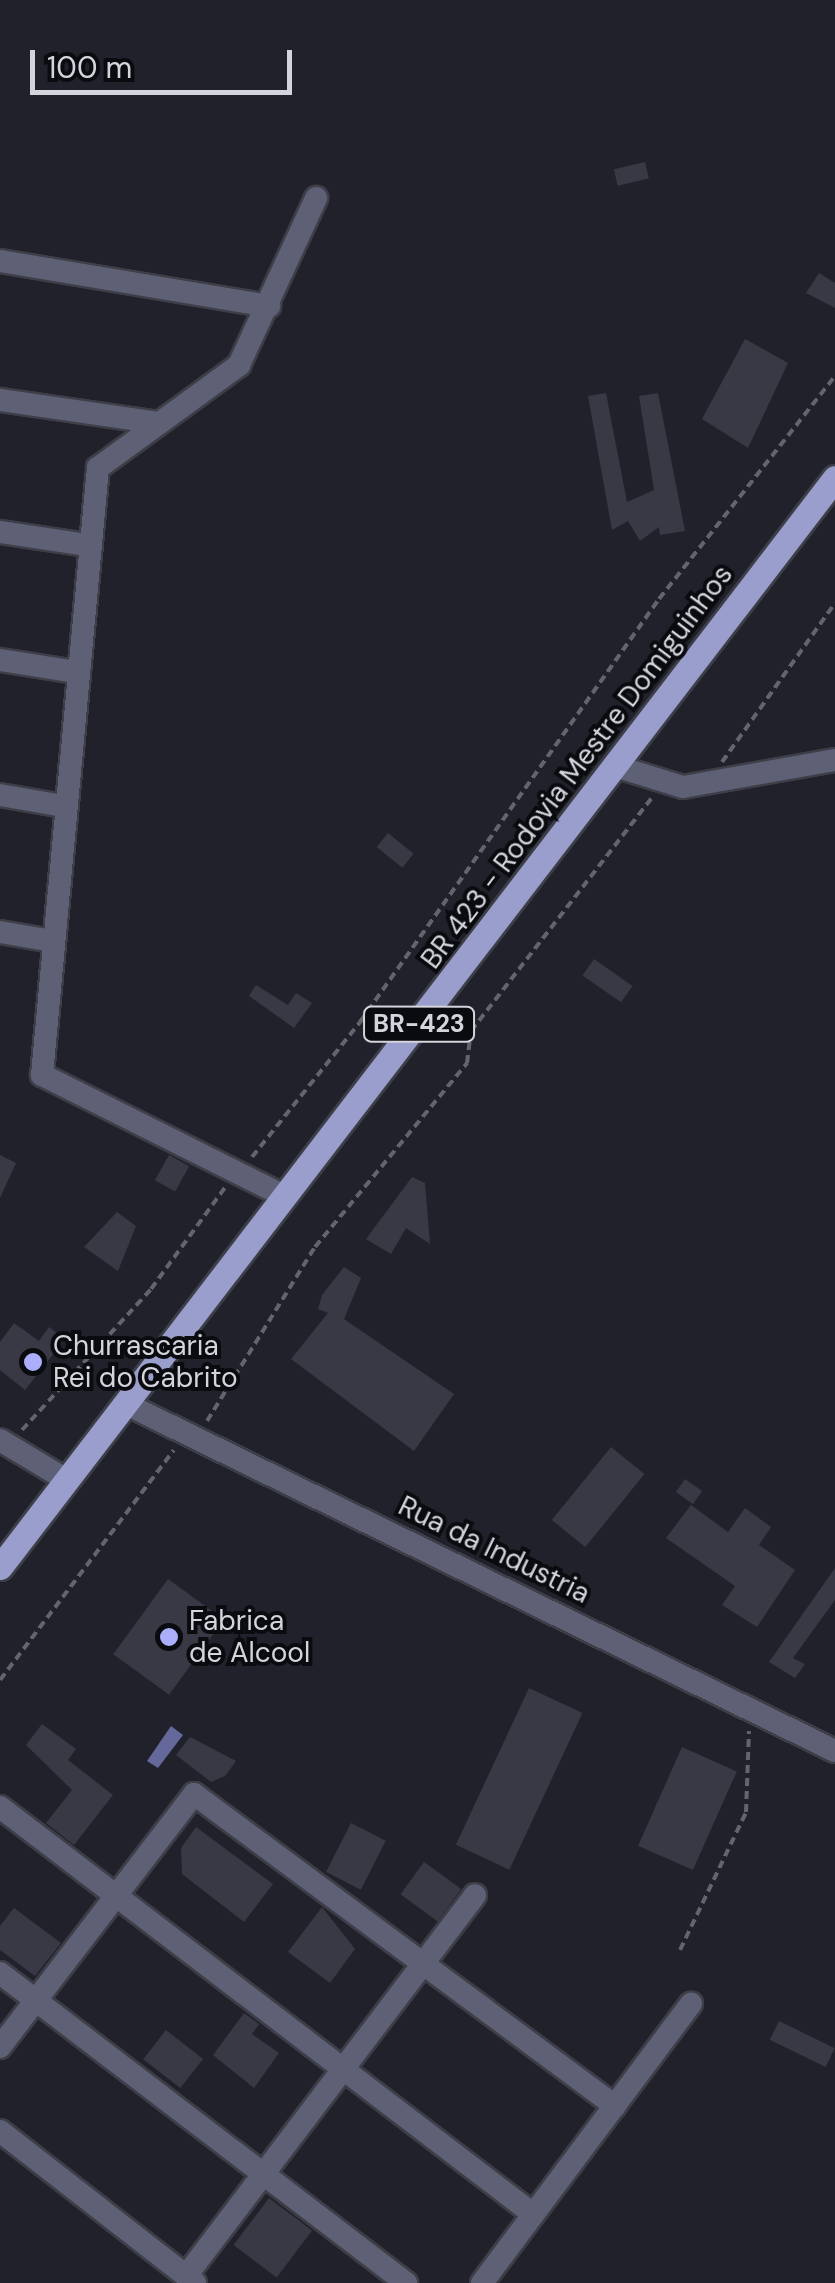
<!DOCTYPE html>
<style>
body{margin:0}
#map{position:relative;width:835px;height:2283px;overflow:hidden;background:#20212b;font-family:"DM Sans",sans-serif}
div>[style]{position:absolute}
[style*='--x']{left:calc(var(--x)*1px);top:calc(var(--y)*1px);width:calc(var(--w)*1px);rotate:calc(var(--a)*1deg)}
.water>*{inset:0;background:#65689b}
.building>*{inset:0;background:#383945;transform-origin:0 0}
.path>*{height:4px;margin-top:-2px;transform-origin:0;background:repeating-linear-gradient(90deg,#63646c 0 8px,transparent 0 13px)}
.roads{filter:drop-shadow(2px 0 #3d3e47) drop-shadow(-2px 0 #3d3e47) drop-shadow(0 2px #3d3e47) drop-shadow(0 -2px #3d3e47)}
.minor>*{height:22px;margin:-11px;padding:0 11px;transform-origin:11px;border-radius:11px;background:#5e6076}
.major>*{height:25px;margin:-12.5px;padding:0 12.5px;transform-origin:12.5px;border-radius:12.5px;background:#9a9ecc}
.dots>*{width:28px;height:28px;translate:-50% -50%;box-sizing:border-box;border:5px solid #0a0b0f;border-radius:50%}
span{translate:-50% -50%;white-space:nowrap;text-align:center;line-height:1.15;-webkit-text-stroke:8px #0a0b0f;paint-order:stroke}
.shield-label span{padding:2px 8px;background:#0a0b0f;border:2px solid;border-radius:8px;-webkit-text-stroke-width:0}
.shield-label{font-size:25px;color:#d4d5dc;font-weight:700}
.street-label{font-size:28px;color:#d4d5dc}
.poi-label{font-size:28px;color:#d4d5dc}
.left{translate:0 -50%;text-align:left}
.scale{position:absolute;left:30px;top:50px;width:262px;height:45px;box-sizing:border-box;border:5px solid #d4d5dc;border-top:0;padding-left:12px;font-size:30px;line-height:35px;white-space:nowrap;color:#d4d5dc;-webkit-text-stroke:8px #0a0b0f;paint-order:stroke}
</style>
<div id="map">
<div class="water">
<div style="clip-path:polygon(171px 1726px,183px 1735px,158px 1768px,147px 1761px)"></div>
</div>
<div class="building">
<div style="left:645px;top:162px;width:17px;height:32px;rotate:77deg"></div>
<div style="clip-path:polygon(819px 273px,835px 283px,835px 308px,806px 293px)"></div>
<div style="clip-path:polygon(745px 339px,788px 363px,748px 448px,702px 419px)"></div>
<div style="clip-path:polygon(606px 393px,627px 502px,654px 490px,639px 396px,658px 393px,685px 531px,660px 535px,659px 527px,640px 541px,628px 521px,612px 530px,588px 396px)"></div>
<div style="left:388px;top:833px;width:33px;height:18px;rotate:39deg"></div>
<div style="left:594px;top:959px;width:47px;height:20px;rotate:35deg"></div>
<div style="clip-path:polygon(256px 985px,288px 1005px,296px 993px,312px 1003px,294px 1028px,249px 996px)"></div>
<div style="clip-path:polygon(0 1155px,16px 1163px,0 1198px)"></div>
<div style="left:169px;top:1155px;width:23px;height:29px;rotate:29deg"></div>
<div style="clip-path:polygon(412px 1177px,425px 1183px,430px 1244px,406px 1228px,391px 1254px,366px 1239px)"></div>
<div style="clip-path:polygon(117px 1212px,136px 1226px,118px 1271px,84px 1247px)"></div>
<div style="clip-path:polygon(344px 1267px,361px 1278px,344px 1319px,454px 1394px,414px 1451px,291px 1359px,328px 1313px,318px 1309px,322px 1295px)"></div>
<div style="clip-path:polygon(14px 1323px,39px 1341px,49px 1327px,65px 1339px,25px 1390px,0 1370px,0 1342px)"></div>
<div style="left:611px;top:1447px;width:43px;height:94px;rotate:39deg"></div>
<div style="left:685px;top:1479px;width:21px;height:16px;rotate:35deg"></div>
<div style="clip-path:polygon(691px 1505px,728px 1532px,745px 1508px,771px 1527px,759px 1545px,795px 1570px,757px 1627px,722px 1605px,735px 1586px,666px 1538px)"></div>
<div style="clip-path:polygon(835px 1568px,835px 1600px,793px 1658px,805px 1664px,795px 1678px,769px 1662px)"></div>
<div style="left:168px;top:1579px;width:69px;height:93px;rotate:36deg"></div>
<div style="left:529px;top:1688px;width:59px;height:173px;rotate:25deg"></div>
<div style="clip-path:polygon(42px 1724px,76px 1749px,68px 1760px,113px 1795px,74px 1845px,46px 1823px,72px 1790px,26px 1745px)"></div>
<div style="clip-path:polygon(190px 1737px,236px 1761px,225px 1776px,211px 1782px,176px 1755px)"></div>
<div style="left:682px;top:1747px;width:60px;height:108px;rotate:24deg"></div>
<div style="left:351px;top:1823px;width:39px;height:55px;rotate:27deg"></div>
<div style="clip-path:polygon(196px 1827px,273px 1884px,244px 1922px,182px 1874px,181px 1848px)"></div>
<div style="left:424px;top:1862px;width:46px;height:40px;rotate:36deg"></div>
<div style="clip-path:polygon(322px 1907px,355px 1949px,330px 1983px,288px 1952px)"></div>
<div style="clip-path:polygon(14px 1908px,61px 1943px,35px 1976px,0 1950px,0 1926px)"></div>
<div style="clip-path:polygon(244px 2013px,259px 2024px,252px 2034px,279px 2053px,254px 2088px,213px 2055px)"></div>
<div style="left:779px;top:2021px;width:62px;height:21px;rotate:26deg"></div>
<div style="left:166px;top:2030px;width:47px;height:37px;rotate:38deg"></div>
<div style="left:269px;top:2198px;width:54px;height:59px;rotate:37deg"></div>
</div>
<div class="path">
<div style="--x:722;--y:762;--w:195;--a:-54.6"></div>
<div style="--x:252;--y:1157;--w:173;--a:-51.3"></div>
<div style="--x:360;--y:1022;--w:518;--a:-54.75"></div>
<div style="--x:659;--y:599;--w:284;--a:-51.7"></div>
<div style="--x:207;--y:1421;--w:205;--a:-58.2"></div>
<div style="--x:315;--y:1247;--w:239;--a:-50.4"></div>
<div style="--x:467;--y:1063;--w:32;--a:-83"></div>
<div style="--x:471;--y:1031;--w:297;--a:-52.2"></div>
<div style="--x:22;--y:1430;--w:191;--a:-47.5"></div>
<div style="--x:151;--y:1289;--w:127;--a:-53.9"></div>
<div style="--x:0;--y:1680;--w:288;--a:-52.9"></div>
<div style="--x:680;--y:1950;--w:153;--a:-64.4"></div>
<div style="--x:746;--y:1812;--w:81;--a:-87.9"></div>
</div>
<div class="roads">
<div class="minor">
<div style="--x:0;--y:261;--w:273;--a:9.5"></div>
<div style="--x:0;--y:400;--w:154;--a:8.2"></div>
<div style="--x:0;--y:532;--w:88;--a:8.5"></div>
<div style="--x:0;--y:660;--w:78;--a:8.9"></div>
<div style="--x:615;--y:766;--w:71;--a:17.2"></div>
<div style="--x:683;--y:787;--w:154;--a:-10.1"></div>
<div style="--x:0;--y:795;--w:64;--a:9.9"></div>
<div style="--x:0;--y:932;--w:53;--a:9.8"></div>
<div style="--x:286;--y:1197;--w:273;--a:-153.4"></div>
<div style="--x:42;--y:1075;--w:610;--a:-84.73"></div>
<div style="--x:98;--y:468;--w:175;--a:-36.1"></div>
<div style="--x:239;--y:365;--w:184;--a:-65.2"></div>
<div style="--x:126;--y:1404;--w:789;--a:26.08"></div>
<div style="--x:0;--y:1440;--w:76;--a:31"></div>
<div style="--x:0;--y:1807;--w:671;--a:37.37"></div>
<div style="--x:0;--y:1973;--w:511;--a:37.36"></div>
<div style="--x:0;--y:2047;--w:319;--a:-52.5"></div>
<div style="--x:194;--y:1794;--w:524;--a:36.54"></div>
<div style="--x:0;--y:2131;--w:247;--a:37.9"></div>
<div style="--x:186;--y:2276;--w:478;--a:-52.8"></div>
<div style="--x:482;--y:2283;--w:349;--a:-53.2"></div>
</div>
<div class="major">
<div style="--x:0;--y:1567;--w:1372;--a:-52.52"></div>
</div>
</div>
<div class="dots">
<div style="left:33px;top:1362px;background:#abaffb"></div>
<div style="left:169px;top:1637px;background:#abaffb"></div>
</div>
<div class="shield-label">
<span style="left:419px;top:1024px">BR-423</span>
</div>
<div class="street-label">
<span style="left:577px;top:767px;rotate:-53deg">BR 423 - Rodovia Mestre Domiguinhos</span>
<span style="left:494px;top:1550px;rotate:26deg">Rua da Industria</span>
</div>
<div class="poi-label">
<span class="left" style="left:53px;top:1362px">Churrascaria<br>Rei do Cabrito</span>
<span class="left" style="left:189px;top:1637px">Fabrica<br>de Alcool</span>
</div>
<div class="scale">100 m</div>
</div>
